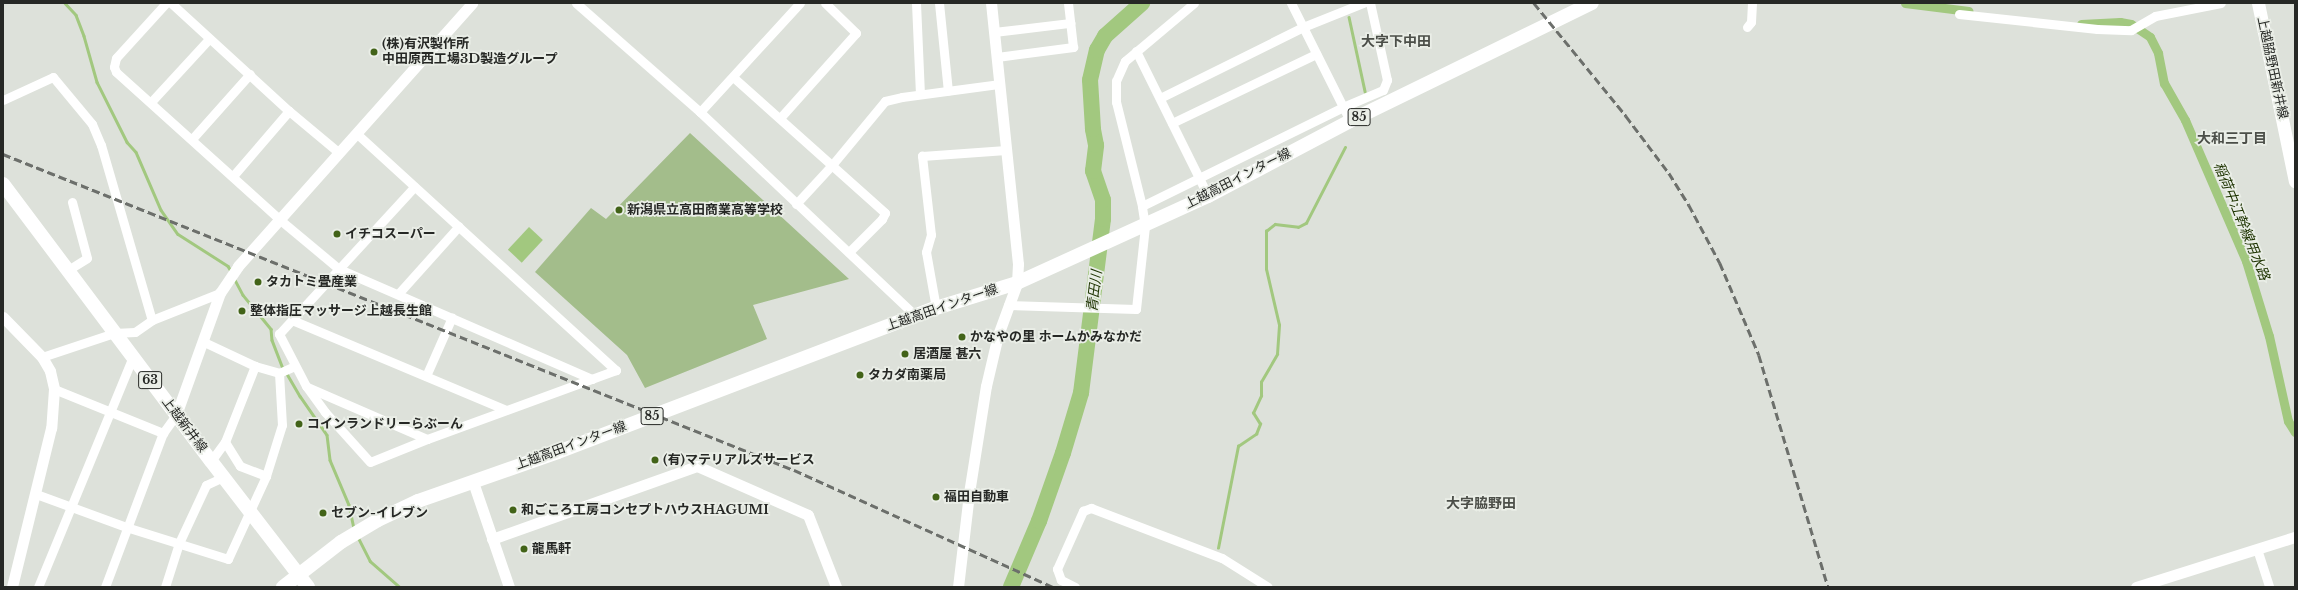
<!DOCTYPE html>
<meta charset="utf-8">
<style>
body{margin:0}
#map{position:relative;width:2298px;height:590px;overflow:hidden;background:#dde1da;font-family:"Libre Baskerville","Noto Sans JP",serif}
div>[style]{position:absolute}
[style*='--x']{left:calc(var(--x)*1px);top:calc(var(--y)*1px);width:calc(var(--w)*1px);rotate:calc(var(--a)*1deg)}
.green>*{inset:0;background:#a3bd8b}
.water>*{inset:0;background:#a2c87f;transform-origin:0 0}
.stream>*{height:2.5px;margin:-1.25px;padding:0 1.25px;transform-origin:1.25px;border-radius:1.25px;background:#a2c87f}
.canal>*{height:9px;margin:-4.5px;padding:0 4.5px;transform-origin:4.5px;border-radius:4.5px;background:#a2c87f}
.river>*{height:16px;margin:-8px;padding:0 8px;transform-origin:8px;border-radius:8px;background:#a2c87f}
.minor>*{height:9px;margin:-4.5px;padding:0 4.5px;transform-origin:4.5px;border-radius:4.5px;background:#fff}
.tertiary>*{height:11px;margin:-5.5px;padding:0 5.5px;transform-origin:5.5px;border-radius:5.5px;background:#fff}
.secondary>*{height:13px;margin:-6.5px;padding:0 6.5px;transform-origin:6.5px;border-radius:6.5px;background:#fff}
.primary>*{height:14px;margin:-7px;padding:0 7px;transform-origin:7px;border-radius:7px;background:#fff}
.rail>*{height:2.5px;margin-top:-1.25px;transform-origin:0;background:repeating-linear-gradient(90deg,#6c6f6b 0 8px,transparent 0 12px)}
.dots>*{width:11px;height:11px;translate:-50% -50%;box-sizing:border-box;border:2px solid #eaeee7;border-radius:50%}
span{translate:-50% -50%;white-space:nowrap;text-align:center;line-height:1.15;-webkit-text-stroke:3.5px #eaeee7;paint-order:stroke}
.shield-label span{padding:1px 3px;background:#eaeee7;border:1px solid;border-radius:3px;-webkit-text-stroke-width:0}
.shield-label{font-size:12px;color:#262825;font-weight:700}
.poi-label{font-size:13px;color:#262825;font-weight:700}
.left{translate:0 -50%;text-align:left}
.street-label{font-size:13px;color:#262825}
.neighbourhood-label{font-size:14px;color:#4c4f49;font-weight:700}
.water-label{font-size:14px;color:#1d3300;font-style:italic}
.frame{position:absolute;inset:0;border:4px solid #262825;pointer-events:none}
</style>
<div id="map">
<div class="green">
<div style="clip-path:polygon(690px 133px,849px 279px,753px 305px,767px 339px,645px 388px,627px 355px,535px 272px,591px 208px,606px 219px)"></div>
</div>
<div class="water">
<div style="left:529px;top:227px;width:19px;height:31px;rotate:43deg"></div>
</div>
<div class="stream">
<div style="--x:65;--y:3;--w:16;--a:47"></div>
<div style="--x:76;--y:15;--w:22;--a:69"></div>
<div style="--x:84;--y:36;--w:48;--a:74.2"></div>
<div style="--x:97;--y:82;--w:67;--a:63.4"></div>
<div style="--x:127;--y:142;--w:13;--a:48"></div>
<div style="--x:136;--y:152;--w:63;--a:66.7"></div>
<div style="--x:161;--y:210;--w:29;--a:55"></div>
<div style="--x:178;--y:234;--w:59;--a:32.6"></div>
<div style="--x:228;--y:266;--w:6;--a:59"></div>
<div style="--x:1349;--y:17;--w:76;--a:77.8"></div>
<div style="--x:234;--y:278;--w:19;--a:62"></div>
<div style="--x:243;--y:295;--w:44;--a:50.5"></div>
<div style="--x:271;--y:329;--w:11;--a:85"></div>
<div style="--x:272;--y:340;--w:30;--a:69"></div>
<div style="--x:286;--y:372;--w:28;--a:60"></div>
<div style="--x:300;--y:396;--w:47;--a:55.3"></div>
<div style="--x:327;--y:435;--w:25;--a:83"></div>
<div style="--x:330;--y:460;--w:49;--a:67.1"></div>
<div style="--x:349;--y:505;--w:24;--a:78"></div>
<div style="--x:358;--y:537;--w:27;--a:63"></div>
<div style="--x:370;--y:561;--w:40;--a:41"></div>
<div style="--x:1218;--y:548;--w:104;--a:-78.9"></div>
<div style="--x:1238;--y:446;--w:22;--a:-34"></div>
<div style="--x:1256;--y:434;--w:11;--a:-68"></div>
<div style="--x:1260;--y:424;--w:13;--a:-122"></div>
<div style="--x:1253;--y:413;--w:19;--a:-65"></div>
<div style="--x:1261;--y:396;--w:14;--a:-90"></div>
<div style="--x:1261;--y:382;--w:32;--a:-60"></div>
<div style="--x:1277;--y:354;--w:29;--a:-86"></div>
<div style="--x:1279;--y:325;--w:57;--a:-103.1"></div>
<div style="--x:1266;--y:269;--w:38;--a:-90"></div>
<div style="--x:1266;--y:231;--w:11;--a:-38"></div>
<div style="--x:1275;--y:224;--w:23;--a:7"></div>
<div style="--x:1298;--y:227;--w:9;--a:-27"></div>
<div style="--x:1306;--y:223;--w:85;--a:-62.8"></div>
</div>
<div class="canal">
<div style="--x:1905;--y:3;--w:64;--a:7.1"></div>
<div style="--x:2081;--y:24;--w:39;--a:-3"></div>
<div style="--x:2120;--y:22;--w:11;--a:10"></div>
<div style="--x:2131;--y:24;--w:23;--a:34"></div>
<div style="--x:2150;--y:37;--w:18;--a:63"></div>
<div style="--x:2158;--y:53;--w:31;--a:79"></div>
<div style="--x:2164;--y:83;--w:43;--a:60.4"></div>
<div style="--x:2185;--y:120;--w:154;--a:66.6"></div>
<div style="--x:2246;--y:261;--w:78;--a:73"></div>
<div style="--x:2269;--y:336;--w:87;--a:77.4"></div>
<div style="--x:2288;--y:421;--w:13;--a:58"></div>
</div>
<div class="river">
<div style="--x:1011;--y:587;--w:72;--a:-67"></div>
<div style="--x:1039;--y:521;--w:72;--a:-70.6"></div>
<div style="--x:1063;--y:453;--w:63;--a:-73.3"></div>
<div style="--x:1081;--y:393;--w:175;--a:-82.8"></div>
<div style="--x:1103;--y:219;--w:19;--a:-90"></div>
<div style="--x:1103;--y:200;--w:31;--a:-109"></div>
<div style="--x:1093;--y:171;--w:26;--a:-83"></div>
<div style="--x:1096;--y:145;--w:16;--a:-101"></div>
<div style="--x:1093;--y:129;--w:49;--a:-93.5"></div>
<div style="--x:1090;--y:80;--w:31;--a:-77"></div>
<div style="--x:1097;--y:50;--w:16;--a:-60"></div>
<div style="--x:1105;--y:36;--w:50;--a:-41.7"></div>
</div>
<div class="minor">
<div style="--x:166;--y:3;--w:74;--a:132.3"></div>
<div style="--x:116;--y:58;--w:9;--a:103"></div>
<div style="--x:114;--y:67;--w:5;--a:68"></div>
<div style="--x:116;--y:72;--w:219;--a:42"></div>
<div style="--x:279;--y:219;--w:78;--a:39.8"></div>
<div style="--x:339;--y:269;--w:276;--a:23.5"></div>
<div style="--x:171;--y:3;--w:160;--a:42.5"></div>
<div style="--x:289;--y:111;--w:64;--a:39.9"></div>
<div style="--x:576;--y:3;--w:165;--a:41.3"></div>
<div style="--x:700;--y:112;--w:297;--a:43.4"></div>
<div style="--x:916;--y:3;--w:91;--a:87.5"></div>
<div style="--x:939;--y:3;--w:88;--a:84.2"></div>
<div style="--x:1291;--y:3;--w:132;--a:63.4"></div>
<div style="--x:1959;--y:14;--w:139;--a:6.2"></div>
<div style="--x:2097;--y:29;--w:34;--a:2"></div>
<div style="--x:2131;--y:30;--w:28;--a:-30"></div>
<div style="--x:2155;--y:16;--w:67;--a:-11.1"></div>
<div style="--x:1747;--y:27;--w:6;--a:-51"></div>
<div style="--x:1751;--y:22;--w:19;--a:-87"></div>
<div style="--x:994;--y:32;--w:77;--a:-6.8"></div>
<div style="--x:1136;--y:51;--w:162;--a:63.6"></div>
<div style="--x:997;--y:57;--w:77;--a:-7.5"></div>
<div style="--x:1073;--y:47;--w:44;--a:-96.5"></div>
<div style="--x:733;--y:77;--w:204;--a:41.8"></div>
<div style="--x:885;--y:213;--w:7;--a:117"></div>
<div style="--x:882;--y:219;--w:47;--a:135"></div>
<div style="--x:1160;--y:98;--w:160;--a:-26.4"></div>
<div style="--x:1303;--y:27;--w:65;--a:-21.8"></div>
<div style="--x:3;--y:100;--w:55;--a:-24.7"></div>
<div style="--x:53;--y:77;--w:61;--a:50.3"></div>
<div style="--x:92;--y:124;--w:23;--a:67"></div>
<div style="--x:101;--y:145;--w:182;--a:73.8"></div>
<div style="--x:151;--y:102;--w:86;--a:-47.4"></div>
<div style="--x:700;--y:112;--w:148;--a:-47.5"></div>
<div style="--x:780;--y:118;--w:114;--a:-48.2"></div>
<div style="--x:856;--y:33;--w:43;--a:-135.9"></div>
<div style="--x:1172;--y:123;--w:160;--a:-25.6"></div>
<div style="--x:356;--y:133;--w:352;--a:42.4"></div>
<div style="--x:616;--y:370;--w:201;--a:159.9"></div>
<div style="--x:427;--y:439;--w:61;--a:158"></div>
<div style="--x:370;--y:462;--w:67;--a:-132"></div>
<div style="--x:325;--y:412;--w:32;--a:-126"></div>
<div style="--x:306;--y:386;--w:59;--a:-117.4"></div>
<div style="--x:279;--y:334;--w:200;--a:-47.4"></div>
<div style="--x:192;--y:139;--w:87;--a:-48.3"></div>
<div style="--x:233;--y:176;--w:86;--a:-49.3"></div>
<div style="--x:796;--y:204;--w:53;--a:-47.3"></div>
<div style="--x:832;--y:165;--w:83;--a:-50.4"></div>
<div style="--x:885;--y:101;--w:17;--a:-13"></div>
<div style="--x:902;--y:97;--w:99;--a:-7.6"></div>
<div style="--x:1142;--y:206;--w:224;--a:-26.2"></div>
<div style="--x:1343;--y:107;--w:43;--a:-23"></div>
<div style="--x:1383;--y:90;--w:11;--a:-68"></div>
<div style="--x:1387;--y:80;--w:79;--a:-102.4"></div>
<div style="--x:68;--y:270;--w:22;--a:-32"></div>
<div style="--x:87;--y:258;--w:58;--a:-105"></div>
<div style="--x:398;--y:294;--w:91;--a:-48.1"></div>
<div style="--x:1008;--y:305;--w:128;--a:1.8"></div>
<div style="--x:1136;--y:309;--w:83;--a:-83.8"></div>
<div style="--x:1145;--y:226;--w:20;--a:-99"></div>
<div style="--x:1142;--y:206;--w:107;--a:-104"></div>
<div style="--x:1116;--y:102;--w:21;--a:-90"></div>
<div style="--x:1116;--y:81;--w:22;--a:-66"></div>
<div style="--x:1125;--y:61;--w:90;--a:-40"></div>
<div style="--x:936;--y:308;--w:57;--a:-100.1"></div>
<div style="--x:926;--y:252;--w:18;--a:-74"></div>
<div style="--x:931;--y:235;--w:80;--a:-96.5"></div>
<div style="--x:922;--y:156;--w:84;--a:-4.1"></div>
<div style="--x:292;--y:320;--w:232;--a:22.8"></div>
<div style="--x:204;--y:342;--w:56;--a:25.2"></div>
<div style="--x:42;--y:357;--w:76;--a:-18.4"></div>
<div style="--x:114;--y:333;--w:21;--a:-3"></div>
<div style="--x:135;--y:332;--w:21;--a:-35"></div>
<div style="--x:152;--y:320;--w:73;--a:-21.7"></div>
<div style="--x:426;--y:376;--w:64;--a:-66.2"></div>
<div style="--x:307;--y:387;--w:131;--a:23.4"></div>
<div style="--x:54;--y:389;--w:118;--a:22"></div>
<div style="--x:225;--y:442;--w:28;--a:58"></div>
<div style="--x:240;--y:466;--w:28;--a:21"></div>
<div style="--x:211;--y:461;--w:24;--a:-54"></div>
<div style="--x:225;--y:442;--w:82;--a:-68.5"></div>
<div style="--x:255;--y:366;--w:25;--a:16"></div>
<div style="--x:36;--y:494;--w:96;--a:20.1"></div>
<div style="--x:126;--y:527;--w:107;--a:17.4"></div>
<div style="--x:228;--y:559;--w:91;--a:-65.4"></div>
<div style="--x:266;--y:476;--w:53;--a:-72.6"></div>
<div style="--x:282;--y:425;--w:52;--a:-93.3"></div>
<div style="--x:279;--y:373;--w:17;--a:-24"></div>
<div style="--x:2257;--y:549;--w:40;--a:72"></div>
<div style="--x:38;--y:587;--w:249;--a:-67.6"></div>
<div style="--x:105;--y:587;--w:165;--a:-69.4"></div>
<div style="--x:163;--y:433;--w:22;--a:-54"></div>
<div style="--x:165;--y:587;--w:46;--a:-72.3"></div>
<div style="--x:179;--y:543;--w:64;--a:-65"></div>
<div style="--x:206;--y:485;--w:19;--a:-25"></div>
<div style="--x:1075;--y:587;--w:16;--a:-153"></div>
<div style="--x:1061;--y:580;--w:12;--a:-110"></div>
<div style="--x:1057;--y:569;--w:64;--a:-65.9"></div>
<div style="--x:1083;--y:511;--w:9;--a:-21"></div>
<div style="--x:1091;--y:508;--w:140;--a:20.9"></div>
<div style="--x:1222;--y:558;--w:54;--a:32.2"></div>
</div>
<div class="tertiary">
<div style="--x:3;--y:317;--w:56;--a:45.7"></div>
<div style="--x:42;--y:357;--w:16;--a:60"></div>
<div style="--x:50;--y:371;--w:18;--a:77"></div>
<div style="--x:54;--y:389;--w:39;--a:94"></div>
<div style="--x:51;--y:428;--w:164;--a:103.8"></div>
<div style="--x:176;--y:415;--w:130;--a:-70.2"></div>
<div style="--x:220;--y:293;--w:32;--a:-56"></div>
<div style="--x:238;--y:266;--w:352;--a:-48.3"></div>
<div style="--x:473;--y:482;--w:111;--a:71.1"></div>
<div style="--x:492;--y:539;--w:218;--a:-19.6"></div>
<div style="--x:697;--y:466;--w:121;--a:23.8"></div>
<div style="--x:808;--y:515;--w:77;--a:68.7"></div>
<div style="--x:958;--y:587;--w:95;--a:-83.3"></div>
<div style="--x:969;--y:493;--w:108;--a:-81"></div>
<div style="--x:986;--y:386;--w:52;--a:-76.8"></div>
<div style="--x:998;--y:335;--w:55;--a:-69.9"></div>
<div style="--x:1017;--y:283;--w:19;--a:-87"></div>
<div style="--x:1018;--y:264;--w:262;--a:-95.9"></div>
<div style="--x:2136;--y:587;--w:167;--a:-17.5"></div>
</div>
<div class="secondary">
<div style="--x:2258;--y:3;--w:182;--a:78.3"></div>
</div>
<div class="primary">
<div style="--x:3;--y:184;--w:346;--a:53.1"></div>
<div style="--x:211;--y:461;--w:159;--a:52.4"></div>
<div style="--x:283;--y:587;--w:73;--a:-37.8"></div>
<div style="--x:341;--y:542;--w:43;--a:-30.7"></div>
<div style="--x:378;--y:520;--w:44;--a:-25.4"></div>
<div style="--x:418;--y:501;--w:148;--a:-19.3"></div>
<div style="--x:558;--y:452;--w:404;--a:-20.9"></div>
<div style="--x:936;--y:308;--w:85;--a:-17.2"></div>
<div style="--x:1017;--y:283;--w:210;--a:-24.5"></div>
<div style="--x:1208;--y:196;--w:161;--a:-27.8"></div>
<div style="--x:1350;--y:121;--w:269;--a:-26"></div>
</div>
<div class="rail">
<div style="--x:1534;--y:3;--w:146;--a:50.8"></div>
<div style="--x:1626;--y:116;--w:71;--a:53"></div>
<div style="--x:1669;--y:173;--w:38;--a:58"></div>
<div style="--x:1689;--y:205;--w:66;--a:61.9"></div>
<div style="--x:1720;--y:263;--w:100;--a:67"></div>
<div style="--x:1759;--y:355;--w:242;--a:73.4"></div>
<div style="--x:3;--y:154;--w:852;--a:21.78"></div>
<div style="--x:794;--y:470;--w:284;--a:24.3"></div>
</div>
<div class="dots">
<div style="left:374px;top:52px;background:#426318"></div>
<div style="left:619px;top:210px;background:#426318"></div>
<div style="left:337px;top:234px;background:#426318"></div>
<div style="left:258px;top:282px;background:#426318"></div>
<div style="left:242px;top:311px;background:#426318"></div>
<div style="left:962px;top:337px;background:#426318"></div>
<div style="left:905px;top:354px;background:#426318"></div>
<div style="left:860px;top:375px;background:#426318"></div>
<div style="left:299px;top:424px;background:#426318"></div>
<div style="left:655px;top:460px;background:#426318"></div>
<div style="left:936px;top:497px;background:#426318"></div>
<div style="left:513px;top:510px;background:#426318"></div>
<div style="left:323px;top:513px;background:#426318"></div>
<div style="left:524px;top:549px;background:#426318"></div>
</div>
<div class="shield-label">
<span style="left:1359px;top:117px">85</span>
<span style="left:150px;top:380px">63</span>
<span style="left:652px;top:416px">85</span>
</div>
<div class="poi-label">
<span class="left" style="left:382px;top:52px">(株)有沢製作所<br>中田原西工場3D製造グループ</span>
<span class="left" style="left:627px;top:210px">新潟県立高田商業高等学校</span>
<span class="left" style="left:345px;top:234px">イチコスーパー</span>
<span class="left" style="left:266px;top:282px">タカトミ畳産業</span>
<span class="left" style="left:250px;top:311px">整体指圧マッサージ上越長生館</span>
<span class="left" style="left:970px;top:337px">かなやの里 ホームかみなかだ</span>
<span class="left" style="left:913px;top:354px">居酒屋 甚六</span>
<span class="left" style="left:868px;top:375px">タカダ南薬局</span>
<span class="left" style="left:307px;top:424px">コインランドリーらぶーん</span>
<span class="left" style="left:663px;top:460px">(有)マテリアルズサービス</span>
<span class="left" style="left:944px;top:497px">福田自動車</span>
<span class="left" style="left:521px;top:510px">和ごころ工房コンセプトハウスHAGUMI</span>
<span class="left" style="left:331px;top:513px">セブン-イレブン</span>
<span class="left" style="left:532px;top:549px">龍馬軒</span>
</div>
<div class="street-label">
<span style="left:2272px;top:68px;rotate:78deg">上越脇野田新井線</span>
<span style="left:1238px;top:179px;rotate:-27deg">上越高田インター線</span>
<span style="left:942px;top:308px;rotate:-19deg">上越高田インター線</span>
<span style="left:184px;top:425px;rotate:53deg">上越新井線</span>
<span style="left:571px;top:446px;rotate:-20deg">上越高田インター線</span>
</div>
<div class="neighbourhood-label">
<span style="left:1396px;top:41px">大字下中田</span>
<span style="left:2232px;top:138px">大和三丁目</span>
<span style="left:1481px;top:503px">大字脇野田</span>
</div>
<div class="water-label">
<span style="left:2242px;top:221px;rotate:68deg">稲荷中江幹線用水路</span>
<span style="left:1094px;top:291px;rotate:-83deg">青田川</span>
</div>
<div class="frame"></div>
</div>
